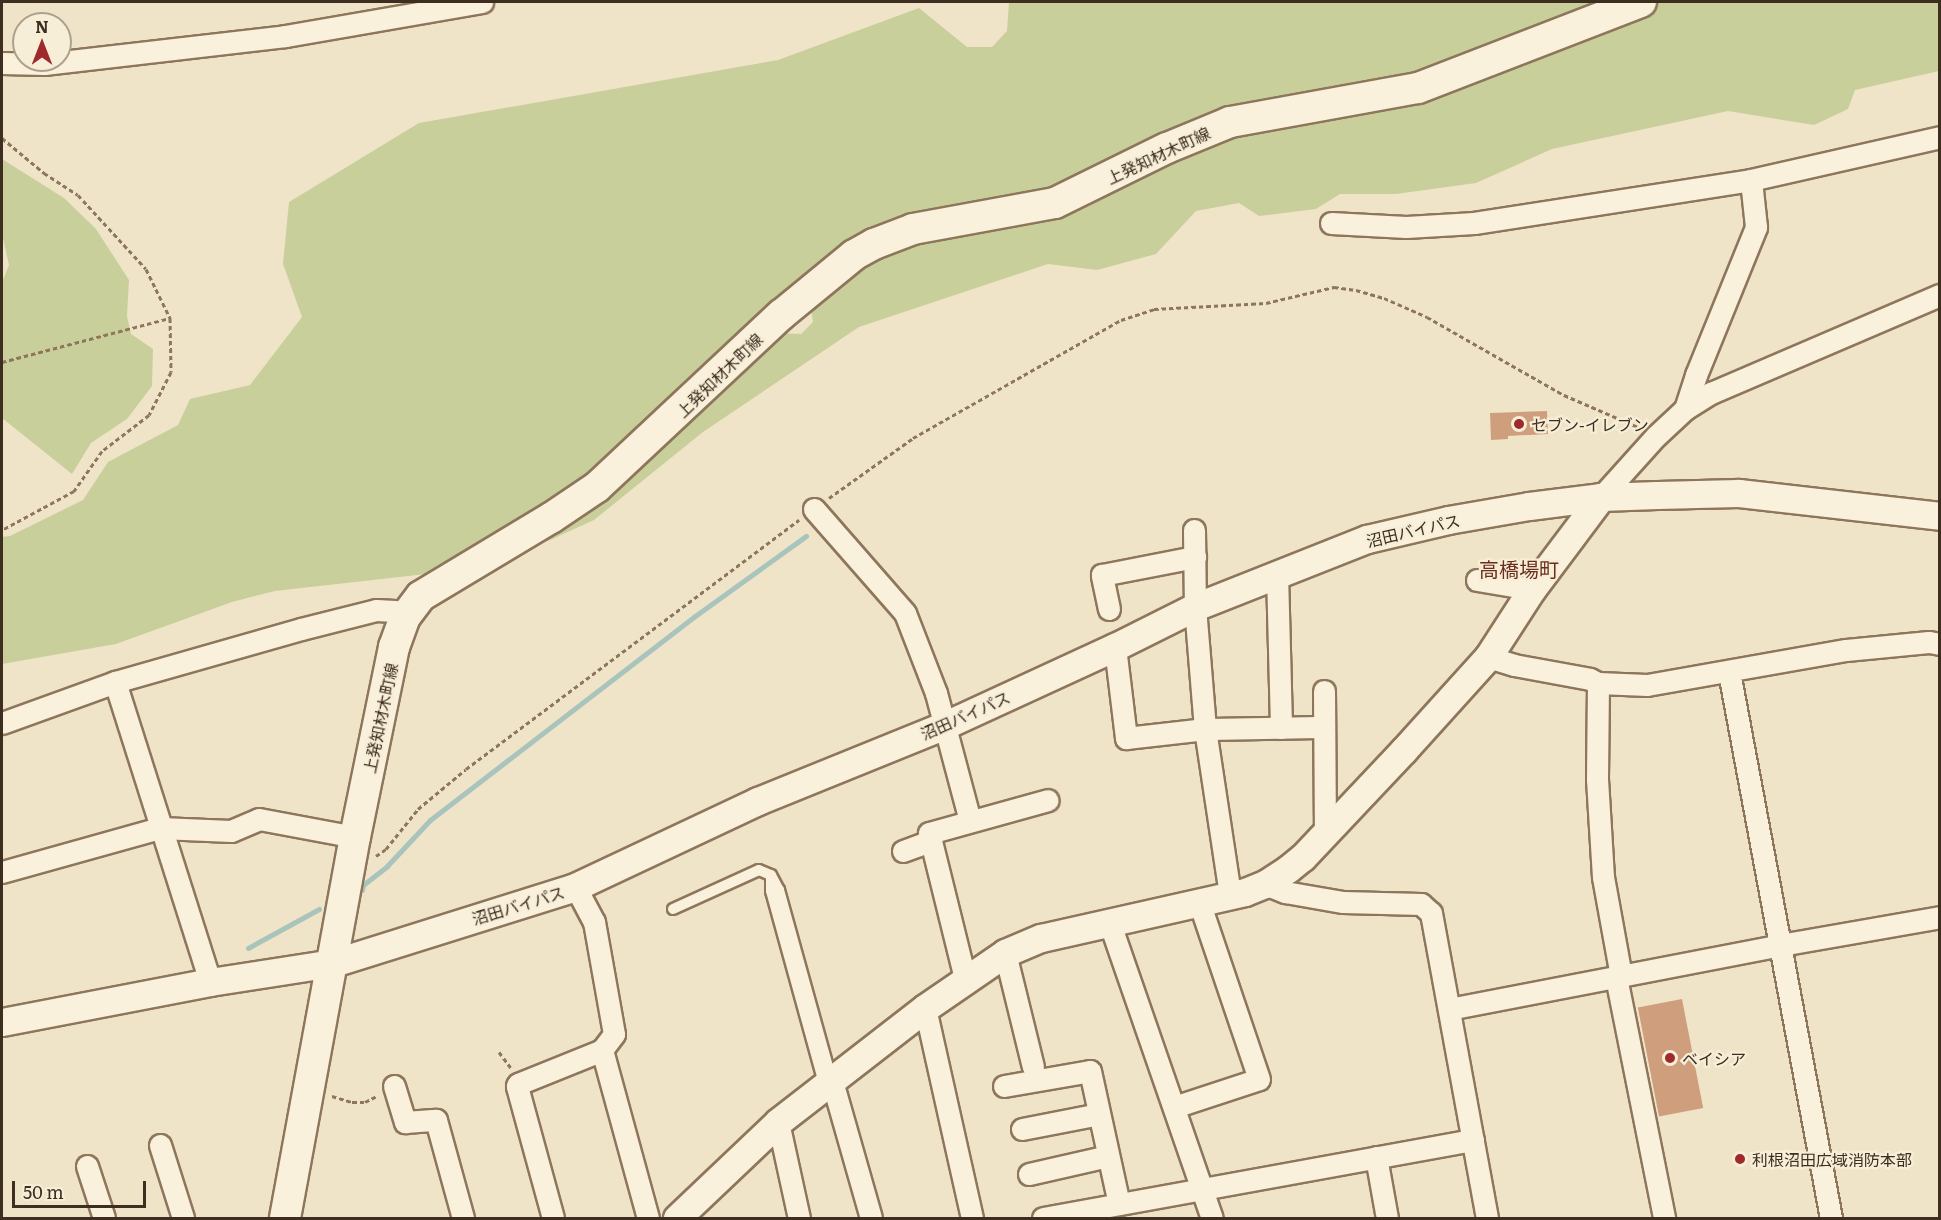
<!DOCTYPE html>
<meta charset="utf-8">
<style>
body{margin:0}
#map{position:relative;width:1941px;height:1220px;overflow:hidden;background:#f0e4c8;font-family:Literata,"Noto Sans JP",serif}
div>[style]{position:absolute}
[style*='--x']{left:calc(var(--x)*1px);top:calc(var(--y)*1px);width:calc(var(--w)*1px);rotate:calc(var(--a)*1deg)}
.green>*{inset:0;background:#c9cf9b}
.stream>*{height:5px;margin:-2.5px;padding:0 2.5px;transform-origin:2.5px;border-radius:2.5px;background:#a9c4bc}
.building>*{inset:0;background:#cf9f7d;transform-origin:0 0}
.path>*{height:3px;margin-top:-1.5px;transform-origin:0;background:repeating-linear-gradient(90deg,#8d765c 0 4.5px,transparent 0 7.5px)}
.roads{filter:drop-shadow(2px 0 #8d765c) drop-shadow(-2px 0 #8d765c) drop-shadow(0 2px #8d765c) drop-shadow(0 -2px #8d765c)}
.service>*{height:10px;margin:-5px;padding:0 5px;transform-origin:5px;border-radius:5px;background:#faf1dc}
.minor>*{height:21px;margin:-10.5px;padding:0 10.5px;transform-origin:10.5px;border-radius:10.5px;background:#faf1dc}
.tertiary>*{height:27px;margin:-13.5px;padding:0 13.5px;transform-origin:13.5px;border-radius:13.5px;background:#faf1dc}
.secondary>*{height:30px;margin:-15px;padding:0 15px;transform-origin:15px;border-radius:15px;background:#faf1dc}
.dots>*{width:16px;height:16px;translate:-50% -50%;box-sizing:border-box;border:3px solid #f7eed8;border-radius:50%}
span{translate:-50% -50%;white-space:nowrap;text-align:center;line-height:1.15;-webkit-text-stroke:4.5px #f7eed8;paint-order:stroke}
.street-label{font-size:16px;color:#3d2e20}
.poi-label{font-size:16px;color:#3d2e20}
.left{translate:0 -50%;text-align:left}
.quarter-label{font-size:20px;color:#6b2e1e}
.frame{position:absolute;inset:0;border:3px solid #3d2e20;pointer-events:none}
.north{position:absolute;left:12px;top:12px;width:60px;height:60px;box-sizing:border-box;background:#f7eed8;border:2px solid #ada18e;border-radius:50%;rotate:0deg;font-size:16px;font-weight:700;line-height:24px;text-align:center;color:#3d2e20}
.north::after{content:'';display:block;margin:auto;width:21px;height:27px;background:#9e2a2b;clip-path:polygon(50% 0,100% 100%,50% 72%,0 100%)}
.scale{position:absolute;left:12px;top:1181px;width:134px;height:27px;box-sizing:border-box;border:3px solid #3d2e20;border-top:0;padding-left:8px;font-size:18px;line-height:21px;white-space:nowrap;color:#3d2e20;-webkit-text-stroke:4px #f7eed8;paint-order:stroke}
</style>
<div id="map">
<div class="green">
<div style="clip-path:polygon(1009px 2px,1623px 2px,1412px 79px,1049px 193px,919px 214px,869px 229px,822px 263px,599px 467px,435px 573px,275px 591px,232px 602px,116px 644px,2px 664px,2px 537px,10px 536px,83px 500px,108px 462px,178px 425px,190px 399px,250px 385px,302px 317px,283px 264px,289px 202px,419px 123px,778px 60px,919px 8px,967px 47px,992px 47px,1007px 31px)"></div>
<div style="clip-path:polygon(1657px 2px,1939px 2px,1939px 71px,1855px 90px,1848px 109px,1814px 125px,1728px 111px,1552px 149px,1476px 183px,1396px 194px,1340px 194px,1316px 209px,1259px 216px,1239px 203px,1196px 211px,1156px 254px,1097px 270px,1048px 264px,859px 327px,703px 432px,594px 520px,548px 541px,530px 542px,778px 333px,801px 334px,813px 322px,810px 302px,837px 277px,908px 238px,1131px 177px,1174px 162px,1207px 141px,1272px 130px,1313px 114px,1635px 14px)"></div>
<div style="clip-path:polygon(2px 159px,64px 198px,96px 229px,129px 280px,127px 316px,131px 334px,153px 349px,152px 386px,127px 419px,91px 443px,72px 474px,2px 418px,2px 282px,9px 265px,2px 234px)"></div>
</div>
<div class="stream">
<div style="--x:362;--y:890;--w:5;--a:-79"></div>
<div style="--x:363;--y:885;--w:31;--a:-38"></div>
<div style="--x:387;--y:866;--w:63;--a:-46.9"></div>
<div style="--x:430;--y:820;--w:334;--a:-37.6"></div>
<div style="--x:695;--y:616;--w:137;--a:-35.8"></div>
<div style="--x:248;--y:948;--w:81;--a:-28.8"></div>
</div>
<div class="building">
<div style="clip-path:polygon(1547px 411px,1548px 434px,1508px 436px,1508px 439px,1491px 440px,1490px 413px)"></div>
<div style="left:1682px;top:999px;width:111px;height:45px;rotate:79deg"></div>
</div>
<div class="path">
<div style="--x:2;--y:138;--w:55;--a:39.8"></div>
<div style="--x:44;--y:173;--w:40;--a:32.9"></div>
<div style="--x:78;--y:195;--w:100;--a:47.4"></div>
<div style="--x:146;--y:269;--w:55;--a:63.9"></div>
<div style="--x:170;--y:318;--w:54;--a:88.9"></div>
<div style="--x:171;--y:372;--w:48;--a:117.1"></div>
<div style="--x:149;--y:415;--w:59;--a:142.5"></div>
<div style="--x:102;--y:451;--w:49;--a:125"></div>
<div style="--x:74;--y:491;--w:82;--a:151.6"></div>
<div style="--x:2;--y:362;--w:174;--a:-14.7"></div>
<div style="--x:829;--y:498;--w:103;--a:-35.5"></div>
<div style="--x:913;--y:438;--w:239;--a:-29.6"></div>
<div style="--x:1121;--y:320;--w:35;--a:-18"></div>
<div style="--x:1154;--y:309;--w:112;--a:-3.1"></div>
<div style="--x:1266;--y:303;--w:70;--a:-13.2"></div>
<div style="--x:1334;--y:287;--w:22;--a:8"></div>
<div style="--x:1356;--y:290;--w:29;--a:16"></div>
<div style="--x:1384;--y:298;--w:47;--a:23.8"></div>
<div style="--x:1427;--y:317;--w:158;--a:29.7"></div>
<div style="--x:1564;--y:395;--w:81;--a:23.4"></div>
<div style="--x:376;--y:856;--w:12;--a:-35"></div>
<div style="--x:386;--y:849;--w:51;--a:-51.3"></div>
<div style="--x:418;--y:809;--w:62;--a:-39.8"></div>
<div style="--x:466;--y:769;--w:416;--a:-36.8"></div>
<div style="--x:499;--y:1052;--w:20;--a:53"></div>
<div style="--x:332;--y:1096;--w:21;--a:17"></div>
<div style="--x:352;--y:1102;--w:13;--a:0"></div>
<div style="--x:365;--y:1102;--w:13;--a:-27"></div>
</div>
<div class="roads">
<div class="service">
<div style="--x:771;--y:878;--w:13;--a:90"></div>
<div style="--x:771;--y:891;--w:200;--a:74.6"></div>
<div style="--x:673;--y:909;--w:94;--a:-24.4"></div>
<div style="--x:759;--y:870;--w:13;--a:23"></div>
<div style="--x:771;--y:875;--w:17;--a:62"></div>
<div style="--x:779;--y:890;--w:195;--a:74.5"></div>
</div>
<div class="minor">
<div style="--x:2;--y:63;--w:42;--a:1.4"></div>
<div style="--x:44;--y:64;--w:243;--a:-6.6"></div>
<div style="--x:285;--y:36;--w:200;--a:-9.8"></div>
<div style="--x:1331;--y:223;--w:75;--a:3.1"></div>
<div style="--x:1406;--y:227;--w:68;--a:-3.4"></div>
<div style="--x:1474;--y:223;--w:280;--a:-8.8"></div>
<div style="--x:1685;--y:409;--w:36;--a:-72"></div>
<div style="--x:1696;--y:375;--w:160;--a:-67.9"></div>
<div style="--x:1756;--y:227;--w:47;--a:-96.1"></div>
<div style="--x:1751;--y:180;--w:194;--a:-12.8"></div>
<div style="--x:1601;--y:497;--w:82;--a:-48"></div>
<div style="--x:1656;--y:436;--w:40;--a:-43"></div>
<div style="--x:1685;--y:409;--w:31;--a:-32"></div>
<div style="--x:1711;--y:393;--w:249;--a:-23.2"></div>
<div style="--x:814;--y:509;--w:138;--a:48.8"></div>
<div style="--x:905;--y:613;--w:86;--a:68.8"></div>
<div style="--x:936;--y:693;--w:132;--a:75.1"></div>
<div style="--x:1194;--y:530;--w:77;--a:89.3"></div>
<div style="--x:1195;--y:607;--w:122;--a:85.3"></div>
<div style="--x:1205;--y:729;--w:168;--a:81.4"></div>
<div style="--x:1277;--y:573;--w:155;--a:88.5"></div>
<div style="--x:1477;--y:580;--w:56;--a:9.3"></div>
<div style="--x:1109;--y:609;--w:35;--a:-102"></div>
<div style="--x:1102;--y:575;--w:95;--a:-11"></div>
<div style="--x:1115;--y:647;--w:92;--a:83.1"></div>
<div style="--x:1126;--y:738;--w:80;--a:-6.5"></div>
<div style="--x:1205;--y:729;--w:118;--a:-1"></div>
<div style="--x:1488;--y:657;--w:27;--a:17"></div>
<div style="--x:1514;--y:665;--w:77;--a:10.4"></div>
<div style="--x:1590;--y:679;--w:9;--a:27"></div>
<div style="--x:1598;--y:683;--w:49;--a:2.3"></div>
<div style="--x:1647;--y:685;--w:202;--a:-10"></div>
<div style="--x:1846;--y:650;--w:83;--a:-5.5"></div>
<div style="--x:1929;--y:642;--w:11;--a:10"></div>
<div style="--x:1729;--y:672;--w:555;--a:79.42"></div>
<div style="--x:115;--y:682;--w:315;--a:72.4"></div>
<div style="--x:1598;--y:683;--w:96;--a:90.6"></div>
<div style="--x:1597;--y:779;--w:98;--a:86.5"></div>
<div style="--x:1603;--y:877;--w:101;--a:79.7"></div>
<div style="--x:1324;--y:691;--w:142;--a:89.6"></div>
<div style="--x:2;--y:723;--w:120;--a:-19.9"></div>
<div style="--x:115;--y:682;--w:193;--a:-15.9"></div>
<div style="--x:301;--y:629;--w:77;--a:-14.2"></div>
<div style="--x:376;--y:610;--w:19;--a:3"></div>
<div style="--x:395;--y:611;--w:12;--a:31"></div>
<div style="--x:931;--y:841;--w:141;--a:76.1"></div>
<div style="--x:903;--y:851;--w:30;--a:-20"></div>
<div style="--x:931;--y:841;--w:8;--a:-104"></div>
<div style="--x:929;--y:833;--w:123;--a:-15.5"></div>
<div style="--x:2;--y:872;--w:164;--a:-15.6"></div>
<div style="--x:160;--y:828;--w:71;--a:2.4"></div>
<div style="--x:231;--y:831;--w:30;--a:-23"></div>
<div style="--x:259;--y:819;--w:98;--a:10.6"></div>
<div style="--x:1265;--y:884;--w:22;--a:22"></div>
<div style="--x:1285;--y:892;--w:59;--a:9.8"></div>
<div style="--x:1343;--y:902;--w:78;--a:1.5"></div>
<div style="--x:1421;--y:904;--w:13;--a:42"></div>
<div style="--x:1431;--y:913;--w:310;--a:79.6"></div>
<div style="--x:1110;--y:924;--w:311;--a:70.9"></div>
<div style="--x:1005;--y:953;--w:117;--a:76.2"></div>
<div style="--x:1616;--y:977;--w:246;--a:78.7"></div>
<div style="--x:925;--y:1008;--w:215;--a:77.4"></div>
<div style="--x:1449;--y:1009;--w:337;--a:-10.9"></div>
<div style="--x:1780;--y:945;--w:162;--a:-9.9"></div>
<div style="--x:602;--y:1050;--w:174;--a:74.7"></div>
<div style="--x:832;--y:1081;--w:142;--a:74.1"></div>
<div style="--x:394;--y:1086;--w:38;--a:73"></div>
<div style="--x:405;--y:1122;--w:31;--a:-4"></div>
<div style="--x:436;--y:1120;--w:102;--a:74.6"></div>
<div style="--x:1004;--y:1086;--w:87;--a:-9.9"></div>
<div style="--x:1090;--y:1071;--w:136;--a:77.7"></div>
<div style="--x:1174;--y:1107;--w:89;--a:-18.2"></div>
<div style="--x:1259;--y:1079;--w:187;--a:-108.7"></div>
<div style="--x:778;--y:1122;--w:98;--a:77.7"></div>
<div style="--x:1022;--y:1129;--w:78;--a:-11"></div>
<div style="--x:160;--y:1145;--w:77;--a:72.5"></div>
<div style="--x:1376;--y:1157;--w:62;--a:79.8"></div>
<div style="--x:87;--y:1166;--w:55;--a:71.9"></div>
<div style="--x:1029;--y:1174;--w:81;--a:-12.8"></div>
<div style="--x:553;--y:1218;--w:137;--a:-105.3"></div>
<div style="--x:517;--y:1086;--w:2;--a:-63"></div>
<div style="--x:518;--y:1084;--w:91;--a:-22"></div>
<div style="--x:602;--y:1050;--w:20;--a:-53"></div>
<div style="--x:614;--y:1034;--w:114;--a:-100.1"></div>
<div style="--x:594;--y:922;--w:40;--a:-118"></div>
<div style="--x:1043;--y:1218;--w:437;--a:-10.3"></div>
</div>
<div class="tertiary">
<div style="--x:2;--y:1022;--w:212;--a:-10.9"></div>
<div style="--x:210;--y:982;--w:124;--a:-8.8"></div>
<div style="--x:333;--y:963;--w:254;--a:-17.4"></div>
<div style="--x:575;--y:887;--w:202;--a:-25.2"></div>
<div style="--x:758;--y:801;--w:200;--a:-22.1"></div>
<div style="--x:943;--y:726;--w:189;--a:-24.7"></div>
<div style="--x:1115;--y:647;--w:89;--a:-26.6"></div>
<div style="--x:1195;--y:607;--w:185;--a:-21.6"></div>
<div style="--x:1367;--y:539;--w:83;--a:-13.2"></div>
<div style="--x:1448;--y:520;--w:82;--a:-9.8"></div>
<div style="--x:1529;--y:506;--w:73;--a:-7.1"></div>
<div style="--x:1601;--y:497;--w:56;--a:-2"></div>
<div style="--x:1657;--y:495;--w:82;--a:-1.4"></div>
<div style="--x:1739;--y:493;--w:202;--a:6.5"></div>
<div style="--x:677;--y:1218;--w:139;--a:-43.5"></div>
<div style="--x:778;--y:1122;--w:186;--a:-37.8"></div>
<div style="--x:925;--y:1008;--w:97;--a:-34.5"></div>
<div style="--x:1005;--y:953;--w:39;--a:-23"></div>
<div style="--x:1041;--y:938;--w:209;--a:-12.7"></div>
<div style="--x:1245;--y:892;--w:22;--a:-22"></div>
<div style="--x:1265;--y:884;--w:27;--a:-33"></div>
<div style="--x:1288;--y:869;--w:19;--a:-39"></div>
<div style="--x:1303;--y:857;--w:146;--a:-46.7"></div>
<div style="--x:1403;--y:751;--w:127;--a:-47.9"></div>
<div style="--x:1488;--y:657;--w:81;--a:-57.1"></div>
<div style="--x:1532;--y:589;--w:115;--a:-53.1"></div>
</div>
<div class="secondary">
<div style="--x:285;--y:1218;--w:387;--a:-79.6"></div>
<div style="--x:355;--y:837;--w:194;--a:-78.4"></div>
<div style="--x:394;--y:647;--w:32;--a:-70"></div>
<div style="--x:405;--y:617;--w:26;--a:-53"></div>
<div style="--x:421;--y:596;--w:152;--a:-31"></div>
<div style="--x:551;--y:518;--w:55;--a:-34"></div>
<div style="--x:597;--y:487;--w:252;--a:-43.1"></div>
<div style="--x:781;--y:315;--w:94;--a:-39.4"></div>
<div style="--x:854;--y:255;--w:23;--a:-29"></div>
<div style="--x:874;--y:244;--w:42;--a:-21"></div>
<div style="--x:913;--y:229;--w:144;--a:-10.4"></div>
<div style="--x:1055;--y:203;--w:125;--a:-26.2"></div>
<div style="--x:1167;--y:148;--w:68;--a:-22.4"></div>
<div style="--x:1230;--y:122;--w:191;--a:-10.3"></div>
<div style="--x:1418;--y:88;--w:239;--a:-21.1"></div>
</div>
</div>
<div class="dots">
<div style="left:1519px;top:424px;background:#9e2a2b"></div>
<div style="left:1670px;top:1058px;background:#9e2a2b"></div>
<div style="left:1740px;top:1159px;background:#9e2a2b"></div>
</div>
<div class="street-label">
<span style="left:1158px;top:155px;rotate:-25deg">上発知材木町線</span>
<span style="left:719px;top:375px;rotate:-44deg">上発知材木町線</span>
<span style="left:1413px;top:530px;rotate:-13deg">沼田バイパス</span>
<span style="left:965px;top:715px;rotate:-24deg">沼田バイパス</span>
<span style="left:380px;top:718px;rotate:-78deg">上発知材木町線</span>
<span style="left:518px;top:905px;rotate:-17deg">沼田バイパス</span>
</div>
<div class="poi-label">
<span class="left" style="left:1531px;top:424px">セブン-イレブン</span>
<span class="left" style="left:1682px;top:1058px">ベイシア</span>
<span class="left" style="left:1752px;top:1159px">利根沼田広域消防本部</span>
</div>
<div class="quarter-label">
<span style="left:1519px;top:568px">高橋場町</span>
</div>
<div class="frame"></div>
<div class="north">N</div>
<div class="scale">50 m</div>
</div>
